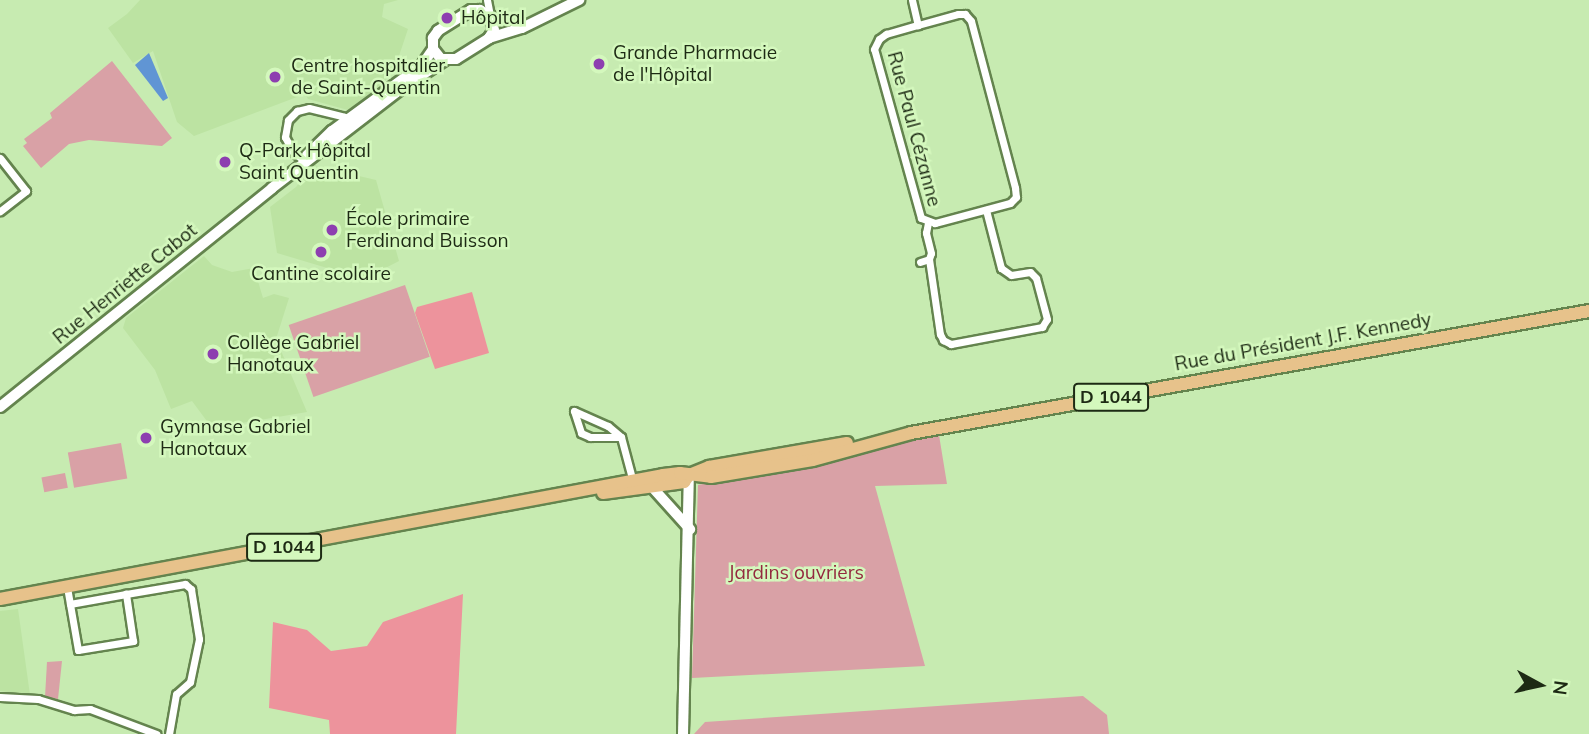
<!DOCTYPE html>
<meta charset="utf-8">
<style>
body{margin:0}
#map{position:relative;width:1589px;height:734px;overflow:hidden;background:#c7ebb1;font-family:Mulish,sans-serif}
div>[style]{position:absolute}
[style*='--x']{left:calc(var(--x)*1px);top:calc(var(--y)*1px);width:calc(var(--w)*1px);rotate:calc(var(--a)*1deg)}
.built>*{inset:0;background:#bce3a2}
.green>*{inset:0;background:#d9a1a6;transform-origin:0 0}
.forest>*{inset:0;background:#ed939c}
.water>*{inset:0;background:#6095d4}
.roads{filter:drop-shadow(2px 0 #64844e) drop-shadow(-2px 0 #64844e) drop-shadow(0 2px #64844e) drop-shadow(0 -2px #64844e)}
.street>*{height:7px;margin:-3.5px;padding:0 3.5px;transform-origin:3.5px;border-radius:3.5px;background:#fff}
.secondary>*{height:10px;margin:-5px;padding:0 5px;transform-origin:5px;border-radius:5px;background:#fff}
.primary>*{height:12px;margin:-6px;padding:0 6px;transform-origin:6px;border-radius:6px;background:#e7c28b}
.dots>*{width:19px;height:19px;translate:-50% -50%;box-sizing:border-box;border:4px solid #d4f8bd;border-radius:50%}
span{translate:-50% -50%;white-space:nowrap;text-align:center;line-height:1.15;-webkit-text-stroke:5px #d4f8bd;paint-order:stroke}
.shield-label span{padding:2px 5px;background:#d4f8bd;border:2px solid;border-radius:5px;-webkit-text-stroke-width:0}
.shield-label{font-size:18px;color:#1d2a14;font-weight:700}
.poi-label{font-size:19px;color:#1d2a14}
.left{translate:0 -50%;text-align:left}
.street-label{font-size:19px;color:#1d2a14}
.park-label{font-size:19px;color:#932a3f}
.north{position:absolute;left:1505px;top:650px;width:70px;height:70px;-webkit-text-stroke:5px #d4f8bd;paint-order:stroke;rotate:98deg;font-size:19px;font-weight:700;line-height:28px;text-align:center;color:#1d2a14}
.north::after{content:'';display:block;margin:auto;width:24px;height:32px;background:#1d2a14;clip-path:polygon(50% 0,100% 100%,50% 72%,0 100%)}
</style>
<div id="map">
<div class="built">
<div style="clip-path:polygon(140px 0,398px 0,384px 4px,382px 17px,408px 29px,396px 65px,380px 89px,348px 110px,308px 99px,305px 94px,194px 136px,177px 122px,153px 51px,133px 63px,108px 28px,127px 14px)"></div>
<div style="clip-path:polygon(315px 164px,323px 174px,329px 169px,376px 180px,399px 261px,364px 279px,277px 253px,270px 207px,296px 187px)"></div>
<div style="clip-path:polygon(204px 256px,212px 265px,232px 272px,254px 268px,263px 298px,274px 294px,289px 298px,276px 339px,307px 412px,212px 428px,192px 401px,171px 409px,155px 370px,123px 328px,126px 318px)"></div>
<div style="clip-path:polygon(18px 609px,30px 695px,0 691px,0 611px)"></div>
</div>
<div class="green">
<div style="clip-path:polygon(112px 61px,172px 138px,162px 146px,89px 140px,69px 144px,41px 168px,23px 146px,27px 143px,24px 139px,52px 118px,50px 113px)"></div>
<div style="left:405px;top:285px;width:76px;height:123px;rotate:71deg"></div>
<div style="clip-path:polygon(939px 435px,947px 484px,875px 486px,925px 666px,692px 678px,698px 485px)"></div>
<div style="left:121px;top:443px;width:36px;height:54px;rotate:80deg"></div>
<div style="left:65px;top:473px;width:15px;height:24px;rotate:79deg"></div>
<div style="clip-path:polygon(62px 661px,58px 699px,45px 697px,47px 662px)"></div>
<div style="clip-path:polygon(1083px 696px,1107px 715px,1109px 734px,694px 734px,705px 722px)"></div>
</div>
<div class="forest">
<div style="clip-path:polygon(472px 292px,489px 353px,435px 369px,415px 313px,417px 307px)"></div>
<div style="clip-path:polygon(463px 594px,456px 734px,330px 734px,329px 720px,269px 708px,273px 622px,307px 630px,331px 651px,367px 646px,383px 622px)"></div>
</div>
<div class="water">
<div style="clip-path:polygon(149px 53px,168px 98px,163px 101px,135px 65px)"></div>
</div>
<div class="roads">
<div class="street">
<div style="--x:487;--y:0;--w:16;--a:79"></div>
<div style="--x:912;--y:0;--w:26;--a:77"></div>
<div style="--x:918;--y:25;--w:41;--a:-15.4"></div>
<div style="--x:958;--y:14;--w:7;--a:0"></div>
<div style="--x:965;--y:14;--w:9;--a:49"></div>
<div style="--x:971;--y:21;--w:173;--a:75.2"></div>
<div style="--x:1015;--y:188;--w:9;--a:84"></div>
<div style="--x:1016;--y:197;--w:8;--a:135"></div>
<div style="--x:1010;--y:203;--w:78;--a:165.1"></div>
<div style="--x:935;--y:223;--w:15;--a:-160"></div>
<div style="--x:921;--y:218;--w:175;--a:-105.5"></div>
<div style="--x:874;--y:49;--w:11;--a:-63"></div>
<div style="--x:879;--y:39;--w:9;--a:-36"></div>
<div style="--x:886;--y:34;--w:33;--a:-16"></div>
<div style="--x:0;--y:158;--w:42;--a:51.8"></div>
<div style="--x:26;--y:191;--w:33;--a:142"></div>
<div style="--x:302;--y:159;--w:11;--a:-142"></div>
<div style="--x:293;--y:152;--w:17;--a:-118"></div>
<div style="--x:285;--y:137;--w:17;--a:-80"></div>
<div style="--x:288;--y:120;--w:13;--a:-45"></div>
<div style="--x:297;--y:111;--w:12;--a:-14"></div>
<div style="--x:309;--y:108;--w:36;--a:14"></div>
<div style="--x:344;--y:117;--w:7;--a:45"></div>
<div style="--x:929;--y:259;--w:76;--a:81.7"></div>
<div style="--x:940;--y:334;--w:7;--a:63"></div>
<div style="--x:943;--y:340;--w:9;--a:27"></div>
<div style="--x:951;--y:344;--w:93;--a:-10.6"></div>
<div style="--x:1042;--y:327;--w:9;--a:-58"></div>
<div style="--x:1047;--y:319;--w:42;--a:-105"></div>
<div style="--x:1036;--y:278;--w:8;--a:-135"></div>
<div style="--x:1030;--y:272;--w:19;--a:171"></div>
<div style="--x:1011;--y:275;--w:12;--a:-145"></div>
<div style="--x:1001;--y:268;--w:60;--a:-104.5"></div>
<div style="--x:920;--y:262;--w:9;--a:-18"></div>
<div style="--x:929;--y:259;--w:6;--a:-72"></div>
<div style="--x:931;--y:253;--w:21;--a:-104"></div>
<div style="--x:926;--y:233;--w:10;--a:-79"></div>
<div style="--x:574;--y:411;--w:37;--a:24"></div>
<div style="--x:608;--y:426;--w:17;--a:40"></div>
<div style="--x:621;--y:437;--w:47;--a:75.1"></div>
<div style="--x:574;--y:411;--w:23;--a:72"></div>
<div style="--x:581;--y:433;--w:10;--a:24"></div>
<div style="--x:590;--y:437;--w:31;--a:0"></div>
<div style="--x:67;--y:587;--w:64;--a:80.1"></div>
<div style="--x:78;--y:650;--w:56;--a:-9.3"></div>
<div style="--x:133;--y:641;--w:48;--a:-98.5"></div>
<div style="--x:126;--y:594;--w:57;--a:169.9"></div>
<div style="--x:126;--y:594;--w:60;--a:-9.6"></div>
<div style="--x:185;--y:584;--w:8;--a:40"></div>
<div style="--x:191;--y:589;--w:51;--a:80.9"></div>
<div style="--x:199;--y:639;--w:44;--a:101.8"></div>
<div style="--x:190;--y:682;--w:18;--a:139"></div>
<div style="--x:176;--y:694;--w:41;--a:99.9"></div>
<div style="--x:0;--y:697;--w:38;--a:3"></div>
<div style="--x:38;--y:699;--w:38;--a:17"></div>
<div style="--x:74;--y:710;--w:16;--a:-4"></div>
<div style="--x:90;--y:709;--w:71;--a:20.7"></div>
</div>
<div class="secondary">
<div style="--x:489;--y:38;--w:9;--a:-58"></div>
<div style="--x:494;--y:30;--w:15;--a:-106"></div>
<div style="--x:490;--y:16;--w:12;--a:-149"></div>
<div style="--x:480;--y:10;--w:9;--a:180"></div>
<div style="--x:471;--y:10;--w:39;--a:148"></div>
<div style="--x:438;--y:31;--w:9;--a:126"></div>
<div style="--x:433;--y:38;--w:11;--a:90"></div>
<div style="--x:433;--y:49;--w:13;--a:51"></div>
<div style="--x:441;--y:59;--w:15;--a:0"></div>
<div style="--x:456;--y:59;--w:39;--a:-32"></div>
<div style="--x:489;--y:38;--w:34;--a:-17"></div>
<div style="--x:522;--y:28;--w:64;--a:-26.2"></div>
<div style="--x:307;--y:155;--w:35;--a:-44"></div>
<div style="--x:332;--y:131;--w:112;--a:-36.3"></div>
<div style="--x:422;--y:65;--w:19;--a:-55"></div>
<div style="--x:0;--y:407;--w:349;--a:-38.8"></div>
<div style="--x:272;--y:188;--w:164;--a:-37.6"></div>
<div style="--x:402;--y:88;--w:51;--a:-33.1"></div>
<div style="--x:652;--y:487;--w:57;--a:47.9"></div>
<div style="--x:683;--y:734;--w:259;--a:-88.7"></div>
</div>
<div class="primary">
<div style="--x:603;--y:493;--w:82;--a:-7.7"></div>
<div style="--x:684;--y:482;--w:9;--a:-54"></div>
<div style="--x:689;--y:475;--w:22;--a:-22"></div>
<div style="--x:709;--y:467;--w:140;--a:-9.9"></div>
<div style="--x:0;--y:599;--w:674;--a:-10.59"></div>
<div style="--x:663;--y:475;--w:17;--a:-7"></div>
<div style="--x:680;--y:473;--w:31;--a:7"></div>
<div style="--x:711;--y:477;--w:103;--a:-9.5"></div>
<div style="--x:813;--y:460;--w:102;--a:-15.4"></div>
<div style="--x:911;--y:433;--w:689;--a:-10.2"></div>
</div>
</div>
<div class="dots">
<div style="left:447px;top:18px;background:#8d3fb0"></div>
<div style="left:599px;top:64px;background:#8d3fb0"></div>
<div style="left:275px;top:77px;background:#8d3fb0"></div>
<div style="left:225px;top:162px;background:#8d3fb0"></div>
<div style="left:332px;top:230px;background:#8d3fb0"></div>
<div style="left:321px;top:252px;background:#8d3fb0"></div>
<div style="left:213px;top:354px;background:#8d3fb0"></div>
<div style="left:146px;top:438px;background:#8d3fb0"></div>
</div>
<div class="shield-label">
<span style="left:1111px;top:397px">D 1044</span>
<span style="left:284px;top:547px">D 1044</span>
</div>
<div class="poi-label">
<span class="left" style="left:461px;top:18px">Hôpital</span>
<span class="left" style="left:613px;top:64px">Grande Pharmacie<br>de l'Hôpital</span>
<span class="left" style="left:291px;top:77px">Centre hospitalier<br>de Saint-Quentin</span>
<span class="left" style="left:239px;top:162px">Q-Park Hôpital<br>Saint Quentin</span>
<span class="left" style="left:346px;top:230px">École primaire<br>Ferdinand Buisson</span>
<span style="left:321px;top:274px">Cantine scolaire</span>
<span class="left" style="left:227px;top:354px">Collège Gabriel<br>Hanotaux</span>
<span class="left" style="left:160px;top:438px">Gymnase Gabriel<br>Hanotaux</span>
</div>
<div class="street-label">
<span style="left:914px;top:129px;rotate:75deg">Rue Paul Cézanne</span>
<span style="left:125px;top:284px;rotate:-39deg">Rue Henriette Cabot</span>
<span style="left:1303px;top:342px;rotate:-10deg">Rue du Président J.F. Kennedy</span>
</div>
<div class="park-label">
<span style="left:796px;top:573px">Jardins ouvriers</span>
</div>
<div class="north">N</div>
</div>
